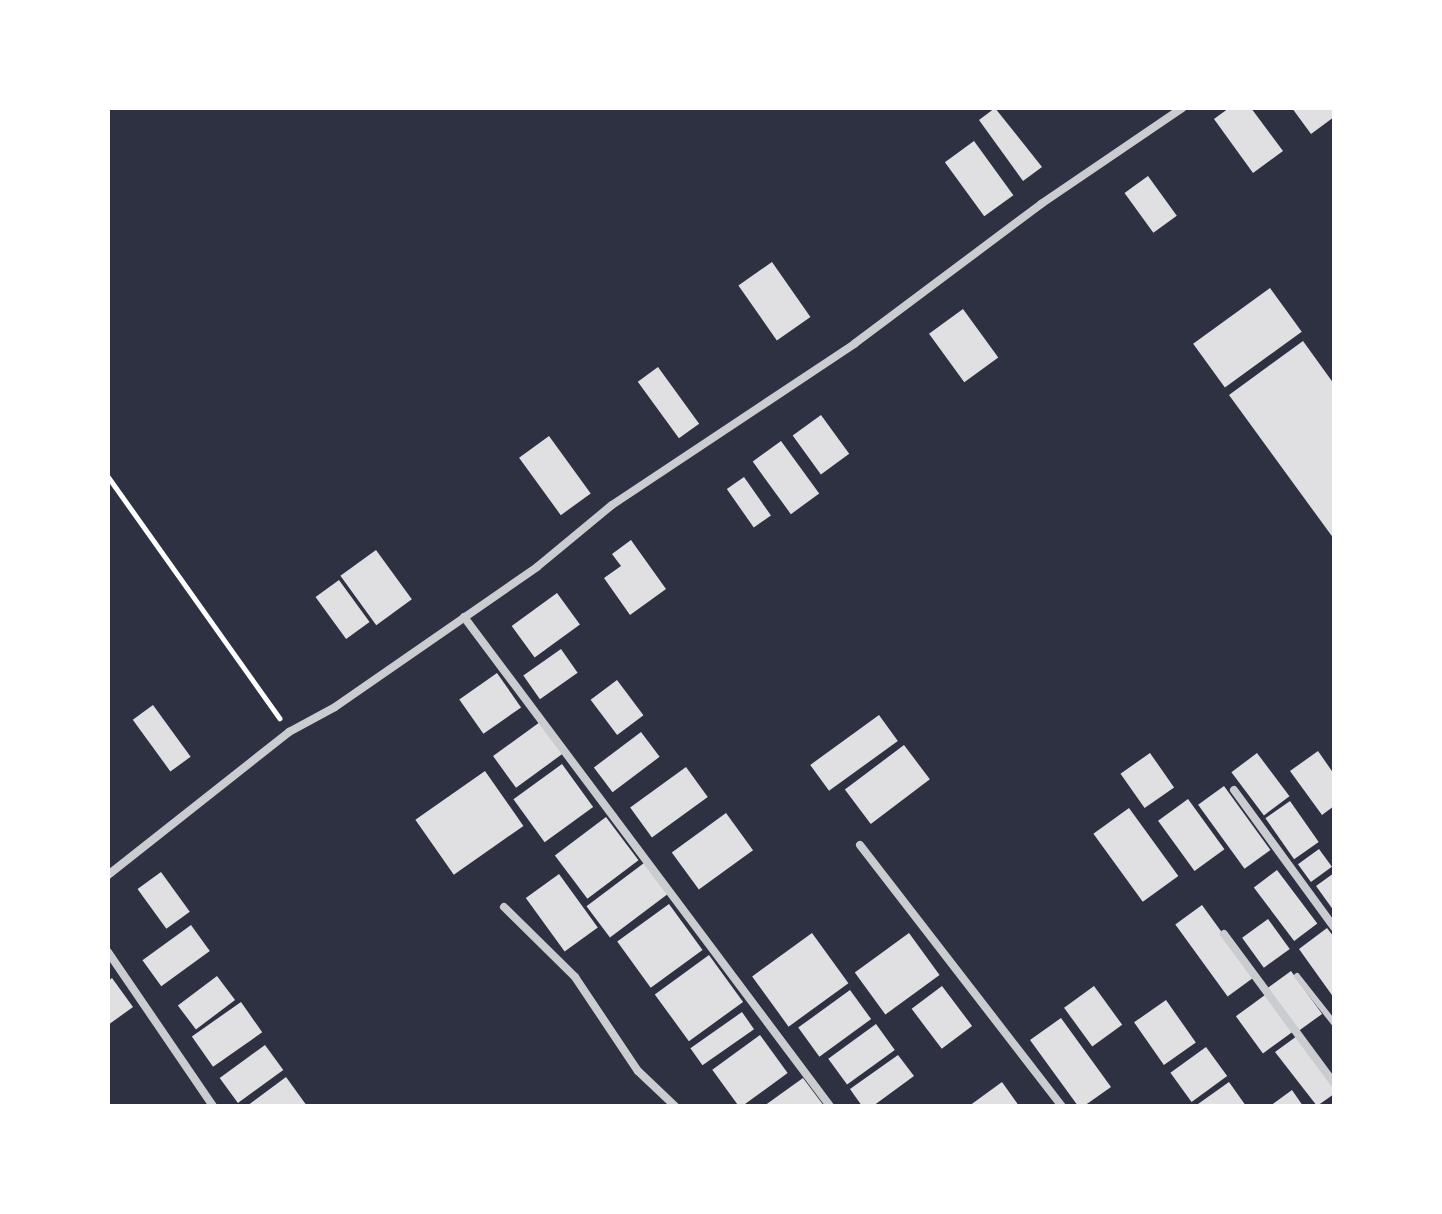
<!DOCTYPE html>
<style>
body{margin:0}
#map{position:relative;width:1442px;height:1214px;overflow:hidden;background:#2d3142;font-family:"Source Sans 3",sans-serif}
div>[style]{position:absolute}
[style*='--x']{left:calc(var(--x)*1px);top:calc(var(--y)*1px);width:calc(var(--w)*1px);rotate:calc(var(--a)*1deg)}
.building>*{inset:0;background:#e0e0e3;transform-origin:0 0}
.path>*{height:5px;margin:-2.5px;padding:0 2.5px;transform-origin:2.5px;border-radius:2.5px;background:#fff}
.service>*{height:6px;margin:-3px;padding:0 3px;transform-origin:3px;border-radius:3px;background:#caccd0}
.minor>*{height:8px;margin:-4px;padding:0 4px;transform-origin:4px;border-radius:4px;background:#caccd0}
span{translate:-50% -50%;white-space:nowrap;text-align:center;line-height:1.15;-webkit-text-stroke:7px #fff;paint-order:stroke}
.frame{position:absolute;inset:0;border:110px solid #fff;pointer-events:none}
</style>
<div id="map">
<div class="building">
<div style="clip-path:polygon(995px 108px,1042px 167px,1023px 181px,979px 120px)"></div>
<div style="clip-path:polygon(1229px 108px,1251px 108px,1283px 151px,1253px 173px,1214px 119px)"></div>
<div style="clip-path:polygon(1292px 108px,1334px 108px,1334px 117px,1311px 134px)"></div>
<div style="left:974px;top:141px;width:67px;height:36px;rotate:54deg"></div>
<div style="left:1148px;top:176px;width:49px;height:29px;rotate:54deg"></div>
<div style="left:772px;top:262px;width:67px;height:41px;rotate:55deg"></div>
<div style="left:1270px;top:288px;width:54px;height:95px;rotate:54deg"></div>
<div style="left:963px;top:309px;width:60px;height:42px;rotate:54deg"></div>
<div style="clip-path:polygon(1303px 341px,1334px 384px,1334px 539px,1229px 395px)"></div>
<div style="left:658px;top:367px;width:70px;height:25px;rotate:54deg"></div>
<div style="left:821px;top:415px;width:48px;height:35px;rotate:54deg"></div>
<div style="left:549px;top:436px;width:71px;height:37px;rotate:54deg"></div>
<div style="left:781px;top:441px;width:65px;height:35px;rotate:54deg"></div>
<div style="left:744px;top:477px;width:47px;height:21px;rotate:55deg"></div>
<div style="clip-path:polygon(631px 540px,666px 589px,630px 615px,604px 578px,621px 566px,612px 554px)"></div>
<div style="left:376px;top:550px;width:61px;height:44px;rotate:54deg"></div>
<div style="left:339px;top:580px;width:52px;height:29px;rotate:54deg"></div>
<div style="left:557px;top:593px;width:39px;height:56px;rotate:54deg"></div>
<div style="left:561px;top:649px;width:29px;height:46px;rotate:55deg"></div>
<div style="left:497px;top:673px;width:42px;height:46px;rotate:55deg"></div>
<div style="left:617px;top:680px;width:44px;height:33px;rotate:53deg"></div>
<div style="left:153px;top:705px;width:64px;height:25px;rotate:54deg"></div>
<div style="left:879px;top:715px;width:32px;height:85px;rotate:54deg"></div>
<div style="left:540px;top:722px;width:39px;height:58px;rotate:54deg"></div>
<div style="left:641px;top:732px;width:31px;height:59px;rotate:53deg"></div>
<div style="left:904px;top:745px;width:43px;height:74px;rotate:53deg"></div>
<div style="clip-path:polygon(1318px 751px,1334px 774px,1334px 806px,1322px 815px,1290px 771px)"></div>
<div style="left:1150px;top:753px;width:42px;height:36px;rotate:55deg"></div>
<div style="left:1257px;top:753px;width:54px;height:32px;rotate:53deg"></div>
<div style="left:562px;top:764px;width:53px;height:60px;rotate:54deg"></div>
<div style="left:686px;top:767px;width:37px;height:69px;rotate:54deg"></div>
<div style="left:485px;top:771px;width:67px;height:85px;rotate:55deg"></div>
<div style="left:1224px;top:786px;width:79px;height:32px;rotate:54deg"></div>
<div style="left:1188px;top:799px;width:62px;height:37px;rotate:54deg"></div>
<div style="left:1290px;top:801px;width:50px;height:30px;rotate:55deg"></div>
<div style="left:1129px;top:808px;width:84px;height:44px;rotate:54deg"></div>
<div style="left:726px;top:813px;width:46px;height:67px;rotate:54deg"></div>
<div style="left:606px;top:817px;width:54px;height:64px;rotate:53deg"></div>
<div style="left:1319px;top:849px;width:22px;height:26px;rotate:54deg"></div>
<div style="left:644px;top:863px;width:39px;height:72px;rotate:53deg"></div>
<div style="left:1277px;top:870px;width:67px;height:29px;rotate:53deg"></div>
<div style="left:161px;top:872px;width:49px;height:29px;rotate:54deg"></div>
<div style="clip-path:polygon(1334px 873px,1334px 911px,1316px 886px)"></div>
<div style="left:559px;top:874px;width:66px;height:41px;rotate:54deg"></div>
<div style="left:669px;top:904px;width:57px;height:64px;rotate:54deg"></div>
<div style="left:1202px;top:905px;width:89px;height:33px;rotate:54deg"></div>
<div style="left:1268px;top:919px;width:37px;height:32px;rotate:54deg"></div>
<div style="left:191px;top:925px;width:32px;height:60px;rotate:54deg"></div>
<div style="clip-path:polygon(1327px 928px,1334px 937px,1334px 998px,1299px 949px)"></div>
<div style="left:812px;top:933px;width:62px;height:74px;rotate:54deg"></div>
<div style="left:909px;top:933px;width:52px;height:67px;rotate:54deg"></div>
<div style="left:709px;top:955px;width:58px;height:67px;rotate:54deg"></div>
<div style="left:1291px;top:971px;width:53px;height:30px;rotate:54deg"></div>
<div style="left:217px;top:976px;width:30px;height:49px;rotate:53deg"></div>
<div style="clip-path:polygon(112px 978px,133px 1007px,108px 1025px,108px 981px)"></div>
<div style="left:942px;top:986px;width:50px;height:38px;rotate:53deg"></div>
<div style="left:1094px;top:986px;width:48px;height:37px;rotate:54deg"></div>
<div style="left:850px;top:990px;width:36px;height:64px;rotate:54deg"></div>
<div style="left:1265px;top:995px;width:46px;height:36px;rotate:54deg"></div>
<div style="left:1166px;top:1000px;width:52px;height:39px;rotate:55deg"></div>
<div style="left:241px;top:1002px;width:37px;height:60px;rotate:55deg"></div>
<div style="left:742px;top:1012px;width:21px;height:63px;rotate:55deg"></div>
<div style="clip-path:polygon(1061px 1018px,1111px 1087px,1084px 1106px,1078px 1106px,1030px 1040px)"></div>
<div style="left:876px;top:1024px;width:32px;height:59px;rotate:54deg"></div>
<div style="left:760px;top:1035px;width:47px;height:59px;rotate:54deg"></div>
<div style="clip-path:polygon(1297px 1036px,1334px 1086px,1334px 1094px,1317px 1106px,1275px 1052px)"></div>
<div style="left:265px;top:1045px;width:31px;height:56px;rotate:54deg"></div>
<div style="left:1206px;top:1047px;width:36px;height:44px;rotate:54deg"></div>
<div style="clip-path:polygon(898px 1055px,914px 1076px,873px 1106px,862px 1106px,850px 1089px)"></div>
<div style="clip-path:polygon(286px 1077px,307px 1106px,247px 1106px)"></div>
<div style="clip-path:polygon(803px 1078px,824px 1106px,764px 1106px)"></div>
<div style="clip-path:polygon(1002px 1082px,1019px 1106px,969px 1106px)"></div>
<div style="clip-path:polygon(1229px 1082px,1246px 1106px,1200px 1106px,1198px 1104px)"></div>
<div style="clip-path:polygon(1292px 1090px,1303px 1106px,1270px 1106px)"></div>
</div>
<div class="path">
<div style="--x:108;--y:477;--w:296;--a:54.6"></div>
</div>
<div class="service">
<div style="--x:1297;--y:976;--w:60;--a:51.8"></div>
</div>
<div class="minor">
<div style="--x:464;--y:617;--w:611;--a:53.19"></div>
<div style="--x:1234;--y:790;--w:170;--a:53.9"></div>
<div style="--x:860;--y:845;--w:330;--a:52.3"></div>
<div style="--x:108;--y:875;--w:231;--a:-38.3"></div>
<div style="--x:289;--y:732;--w:52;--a:-28.5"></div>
<div style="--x:335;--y:707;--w:246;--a:-34.7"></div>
<div style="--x:537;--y:567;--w:97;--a:-39.6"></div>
<div style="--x:612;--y:505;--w:291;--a:-33.6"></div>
<div style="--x:854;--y:344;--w:234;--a:-36.8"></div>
<div style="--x:1041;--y:204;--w:171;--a:-34.2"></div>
<div style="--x:504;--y:907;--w:100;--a:44.6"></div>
<div style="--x:575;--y:977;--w:113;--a:56.2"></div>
<div style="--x:638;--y:1071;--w:51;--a:43.4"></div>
<div style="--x:1224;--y:934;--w:185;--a:53.6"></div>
<div style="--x:108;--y:952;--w:186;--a:55.7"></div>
</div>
<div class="frame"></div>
</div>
